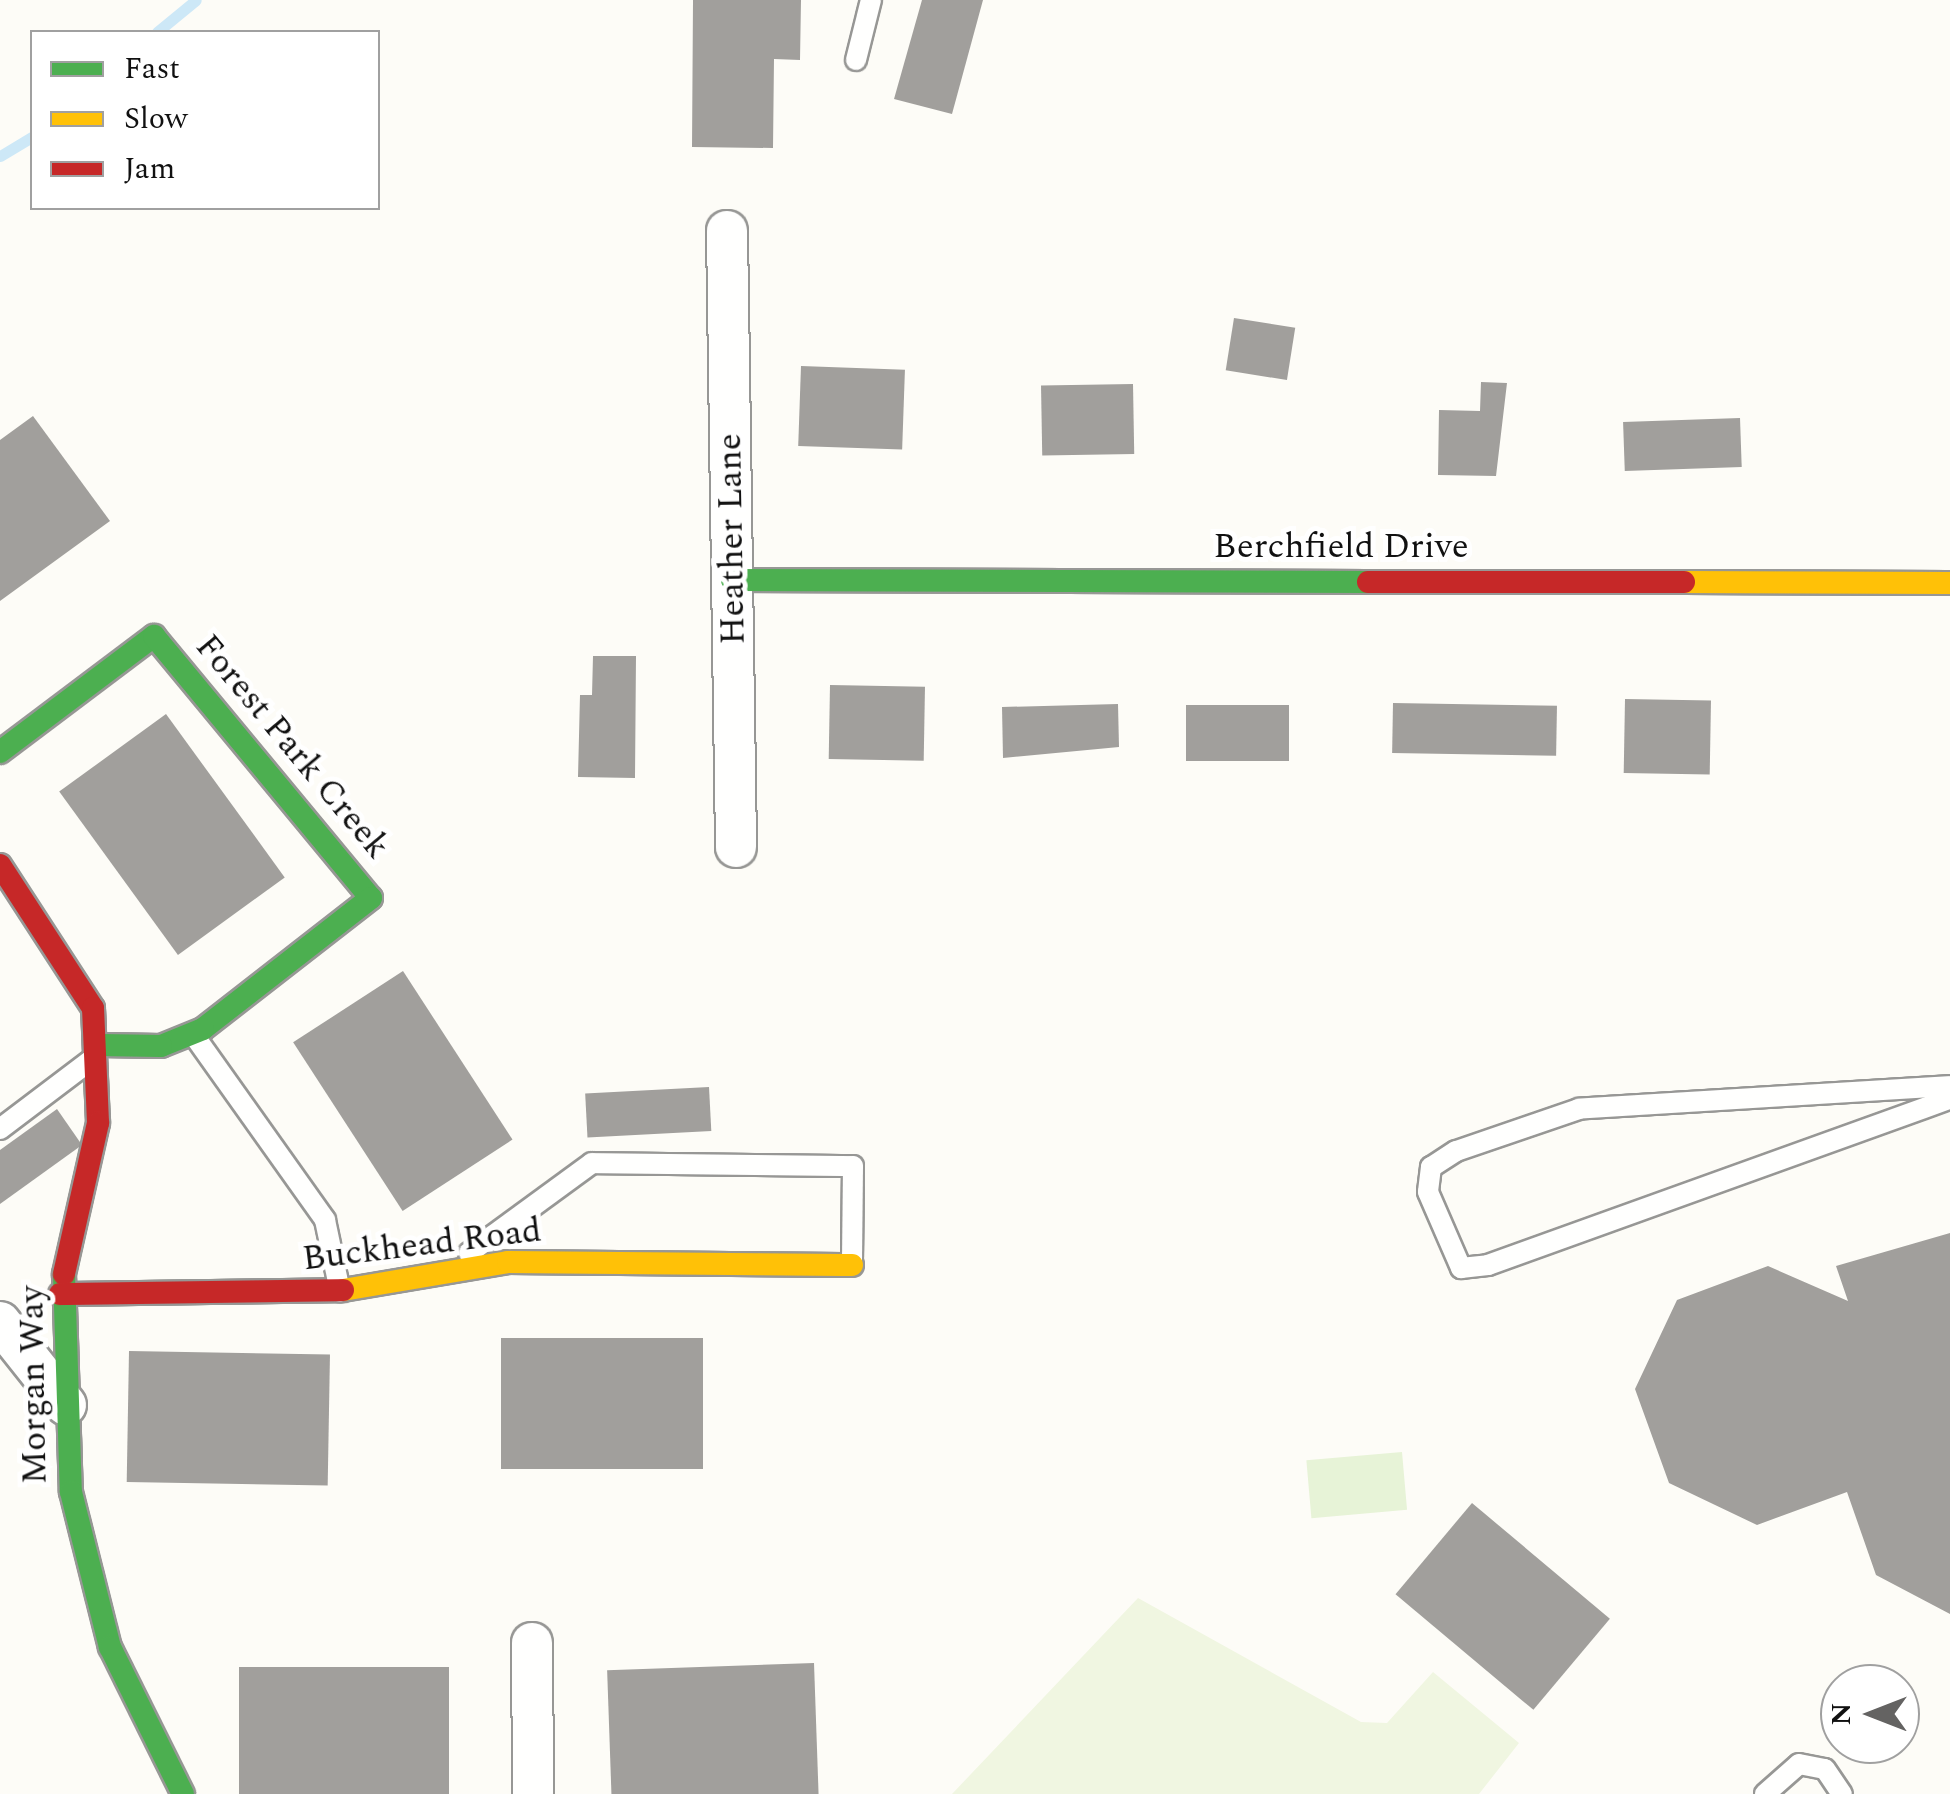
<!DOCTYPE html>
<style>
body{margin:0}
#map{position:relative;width:1950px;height:1794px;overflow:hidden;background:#fdfcf7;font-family:Spectral,serif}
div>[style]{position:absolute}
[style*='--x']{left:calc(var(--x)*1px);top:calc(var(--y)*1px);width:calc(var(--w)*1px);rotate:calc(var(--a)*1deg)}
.green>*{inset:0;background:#e7f3d7;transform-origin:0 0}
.pitch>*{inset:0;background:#f0f6e1}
.stream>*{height:11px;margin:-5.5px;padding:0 5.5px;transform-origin:5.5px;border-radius:5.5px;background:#cde8f7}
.building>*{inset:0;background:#a19f9c;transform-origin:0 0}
.roads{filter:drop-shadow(2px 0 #979795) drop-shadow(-2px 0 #979795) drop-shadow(0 2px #979795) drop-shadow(0 -2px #979795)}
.lane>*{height:20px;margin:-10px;padding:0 10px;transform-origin:10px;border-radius:10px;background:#fffffe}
.street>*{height:40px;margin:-20px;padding:0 20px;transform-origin:20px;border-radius:20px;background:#fffffe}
.fast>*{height:22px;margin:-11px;padding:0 11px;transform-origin:11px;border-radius:11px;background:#4caf50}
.slow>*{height:22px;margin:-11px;padding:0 11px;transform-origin:11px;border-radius:11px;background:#ffc107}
.jam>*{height:22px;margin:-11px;padding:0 11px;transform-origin:11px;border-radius:11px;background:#c62828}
span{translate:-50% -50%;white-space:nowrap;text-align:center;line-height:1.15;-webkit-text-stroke:10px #fff;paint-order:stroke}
.street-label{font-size:35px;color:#111}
.legend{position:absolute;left:30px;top:30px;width:350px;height:180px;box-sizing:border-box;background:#fff;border:2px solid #a0a0a0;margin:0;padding:12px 18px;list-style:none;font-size:30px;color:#111}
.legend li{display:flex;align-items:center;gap:20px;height:50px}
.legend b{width:50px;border:2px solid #a0a0a0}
.north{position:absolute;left:1820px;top:1664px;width:100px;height:100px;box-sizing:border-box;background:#fff;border:2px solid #a0a0a0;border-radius:50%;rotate:270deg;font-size:28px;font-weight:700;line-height:40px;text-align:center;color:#111}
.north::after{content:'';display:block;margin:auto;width:35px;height:45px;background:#646362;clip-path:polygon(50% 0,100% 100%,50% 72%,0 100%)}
</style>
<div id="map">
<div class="green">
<div style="left:1402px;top:1452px;width:58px;height:96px;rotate:85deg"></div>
</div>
<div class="pitch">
<div style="clip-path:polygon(1138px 1598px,1361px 1722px,1387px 1723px,1433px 1672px,1519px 1743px,1479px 1794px,952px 1794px)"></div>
</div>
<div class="stream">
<div style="--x:157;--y:32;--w:50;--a:-39.4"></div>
<div style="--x:0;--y:156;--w:37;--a:-31"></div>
</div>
<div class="building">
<div style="clip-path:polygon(693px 0,801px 0,800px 60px,774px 59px,773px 148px,692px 147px)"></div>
<div style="clip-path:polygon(922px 0,983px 0,952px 114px,894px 99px)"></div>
<div style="left:1234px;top:318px;width:62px;height:53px;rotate:9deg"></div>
<div style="left:801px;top:366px;width:104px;height:80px;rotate:2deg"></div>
<div style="clip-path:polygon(1481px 382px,1507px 383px,1496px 476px,1438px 475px,1439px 410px,1480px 411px)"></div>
<div style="left:1133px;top:384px;width:70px;height:92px;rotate:89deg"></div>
<div style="clip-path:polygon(33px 416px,110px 521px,0 601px,0 440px)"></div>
<div style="left:1740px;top:418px;width:49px;height:117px;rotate:88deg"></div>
<div style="clip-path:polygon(593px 656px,636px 656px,635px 778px,578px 777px,580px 695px,592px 695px)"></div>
<div style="left:830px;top:685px;width:95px;height:74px;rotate:1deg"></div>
<div style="left:1625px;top:699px;width:86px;height:74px;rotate:1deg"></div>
<div style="left:1393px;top:703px;width:164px;height:50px;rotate:1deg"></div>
<div style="clip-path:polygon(1118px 704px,1119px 747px,1003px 758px,1002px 707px)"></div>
<div style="left:1289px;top:705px;width:56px;height:103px;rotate:90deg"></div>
<div style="left:166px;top:714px;width:202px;height:132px;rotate:54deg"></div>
<div style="left:403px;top:971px;width:201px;height:131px;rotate:57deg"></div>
<div style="left:709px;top:1087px;width:44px;height:124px;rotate:87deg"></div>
<div style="clip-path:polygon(57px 1109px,82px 1145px,0 1204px,0 1150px)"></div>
<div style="clip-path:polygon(1950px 1233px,1950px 1614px,1876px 1575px,1847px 1492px,1757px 1525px,1669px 1483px,1635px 1389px,1677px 1300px,1768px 1266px,1848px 1301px,1836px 1266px)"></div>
<div style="left:501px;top:1338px;width:202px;height:131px"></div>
<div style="left:129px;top:1351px;width:201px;height:131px;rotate:1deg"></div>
<div style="left:1472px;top:1503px;width:180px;height:119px;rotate:40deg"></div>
<div style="left:814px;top:1663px;width:131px;height:207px;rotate:88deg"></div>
<div style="left:449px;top:1667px;width:127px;height:210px;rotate:90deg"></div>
</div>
<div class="roads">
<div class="lane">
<div style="--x:856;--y:60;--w:62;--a:-76"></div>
<div style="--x:193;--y:1034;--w:228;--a:54.6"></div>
<div style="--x:325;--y:1220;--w:73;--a:78.1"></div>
<div style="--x:1950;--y:1086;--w:372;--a:176.5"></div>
<div style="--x:1579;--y:1109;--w:130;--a:161.1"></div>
<div style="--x:1456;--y:1151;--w:30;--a:147"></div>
<div style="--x:1431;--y:1167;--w:25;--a:97"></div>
<div style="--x:1428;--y:1192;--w:83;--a:66.5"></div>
<div style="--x:1461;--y:1268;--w:27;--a:-6"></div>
<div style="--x:1488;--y:1265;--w:491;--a:-19.8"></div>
<div style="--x:0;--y:1129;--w:113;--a:-37.1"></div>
<div style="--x:469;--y:1253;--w:152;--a:-36.2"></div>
<div style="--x:592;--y:1163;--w:261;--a:0.7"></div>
<div style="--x:853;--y:1166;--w:97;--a:90.6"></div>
<div style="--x:1765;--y:1794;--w:45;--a:-41.4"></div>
<div style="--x:1799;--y:1764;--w:26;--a:11"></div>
<div style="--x:1825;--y:1769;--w:30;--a:56"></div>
</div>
<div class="street">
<div style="--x:727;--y:231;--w:616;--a:89.16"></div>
<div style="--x:0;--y:1322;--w:106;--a:51.5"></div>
<div style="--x:532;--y:1643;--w:151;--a:89.6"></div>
</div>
<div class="fast">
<div style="--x:732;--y:580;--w:636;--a:0.18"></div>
<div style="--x:0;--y:752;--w:193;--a:-37"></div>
<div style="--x:154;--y:636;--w:340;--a:50.4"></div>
<div style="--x:371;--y:898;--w:213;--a:142.1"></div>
<div style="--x:203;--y:1029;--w:45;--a:158"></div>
<div style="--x:161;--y:1046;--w:62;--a:-179.1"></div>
<div style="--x:64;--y:1274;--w:218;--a:88.2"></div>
<div style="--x:71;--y:1492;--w:160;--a:75.9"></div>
<div style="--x:110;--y:1647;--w:164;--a:63.6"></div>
</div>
<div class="slow">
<div style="--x:1684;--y:582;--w:266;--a:0.2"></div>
<div style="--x:343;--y:1290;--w:167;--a:-9.6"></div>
<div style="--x:508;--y:1262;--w:344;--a:0.5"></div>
</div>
<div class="jam">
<div style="--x:1368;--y:582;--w:316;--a:0"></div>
<div style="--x:0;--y:865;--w:171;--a:57"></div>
<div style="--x:93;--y:1008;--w:115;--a:87.5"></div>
<div style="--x:98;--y:1123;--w:155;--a:102.7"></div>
<div style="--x:60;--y:1294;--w:283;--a:-0.8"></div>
</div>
</div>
<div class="street-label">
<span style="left:732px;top:539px;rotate:-91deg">Heather Lane</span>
<span style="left:1341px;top:547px">Berchfield Drive</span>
<span style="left:292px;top:747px;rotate:50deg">Forest Park Creek</span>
<span style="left:422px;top:1245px;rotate:-7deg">Buckhead Road</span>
<span style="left:34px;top:1385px;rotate:-91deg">Morgan Way</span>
</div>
<ul class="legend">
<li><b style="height:12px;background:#4caf50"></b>Fast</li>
<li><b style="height:12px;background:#ffc107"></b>Slow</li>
<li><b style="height:12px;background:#c62828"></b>Jam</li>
</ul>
<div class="north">N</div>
</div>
